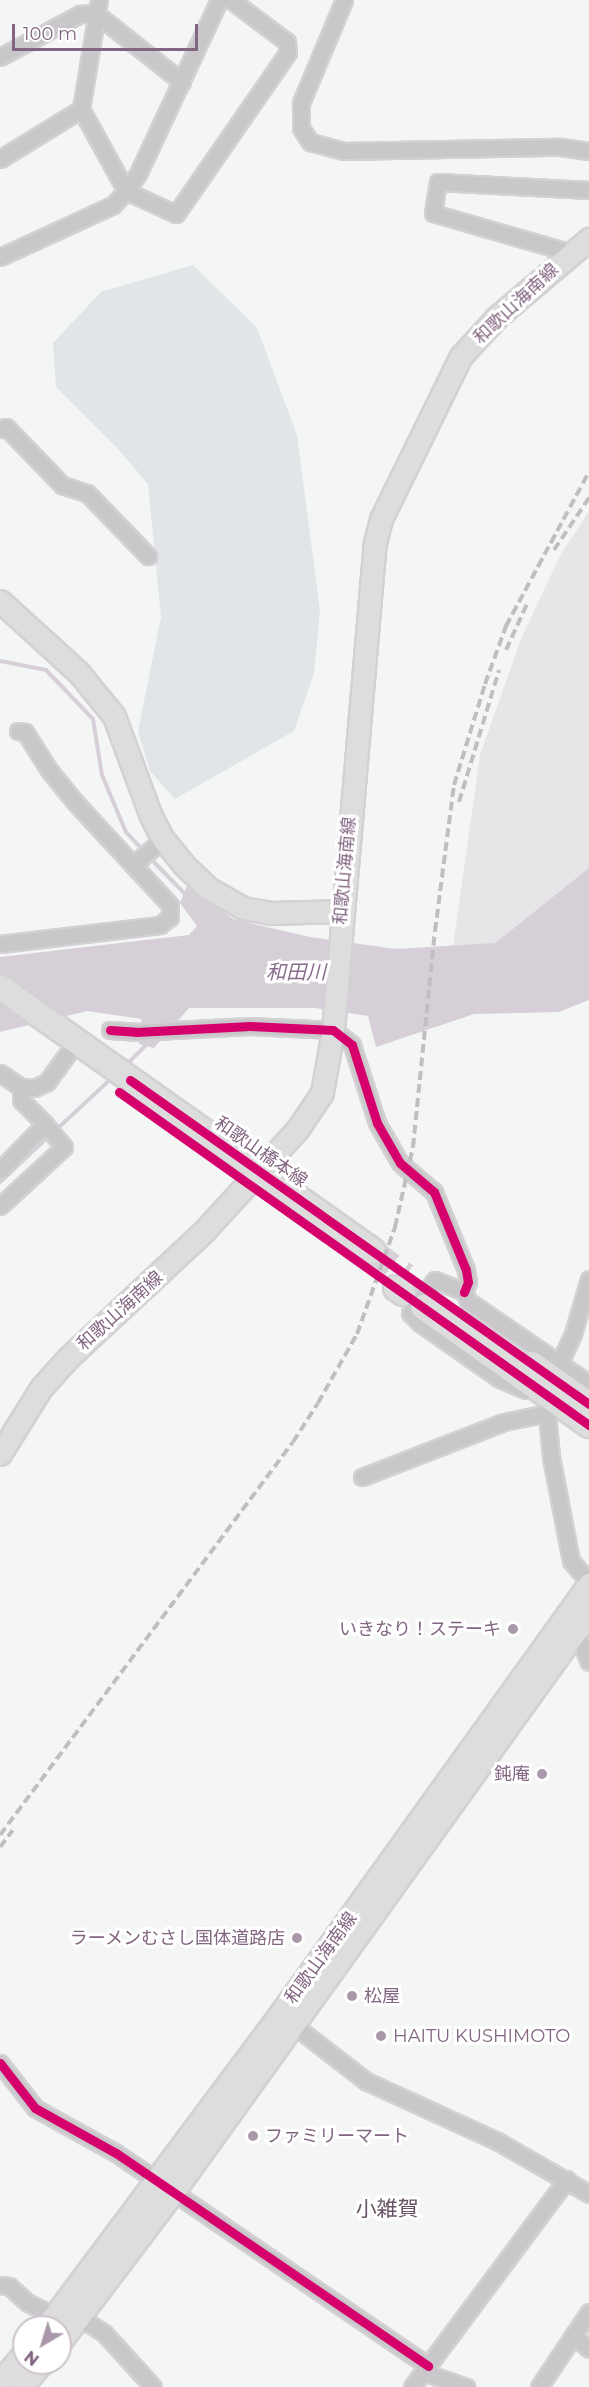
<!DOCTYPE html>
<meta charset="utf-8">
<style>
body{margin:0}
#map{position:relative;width:589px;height:2387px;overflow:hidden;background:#f4f5f5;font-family:Montserrat,"Noto Sans JP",sans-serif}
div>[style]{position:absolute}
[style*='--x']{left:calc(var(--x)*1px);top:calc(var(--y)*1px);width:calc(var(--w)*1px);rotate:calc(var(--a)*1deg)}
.built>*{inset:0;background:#e6e5e7}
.green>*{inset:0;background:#e1e5e7}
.water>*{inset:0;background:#d7cfd8}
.stream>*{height:4px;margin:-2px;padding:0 2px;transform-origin:2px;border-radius:2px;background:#d7cfd8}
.primary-tunnel>*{height:24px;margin-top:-12px;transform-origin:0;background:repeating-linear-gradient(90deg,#d8d1d8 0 24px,transparent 0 36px)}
.roads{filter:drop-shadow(2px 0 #d3d1d3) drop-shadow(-2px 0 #d3d1d3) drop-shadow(0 2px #d3d1d3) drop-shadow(0 -2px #d3d1d3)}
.street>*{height:15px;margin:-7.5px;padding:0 7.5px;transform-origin:7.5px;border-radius:7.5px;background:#c9c7c9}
.secondary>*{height:21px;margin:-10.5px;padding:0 10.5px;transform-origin:10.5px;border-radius:10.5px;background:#deddde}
.primary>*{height:24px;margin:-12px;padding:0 12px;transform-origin:12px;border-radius:12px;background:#deddde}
.rail>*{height:4px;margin-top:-2px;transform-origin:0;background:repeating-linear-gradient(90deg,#c0bec0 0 9px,transparent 0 13.5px)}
.cycleway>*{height:9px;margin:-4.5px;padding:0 4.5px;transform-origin:4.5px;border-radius:4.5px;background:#d6006c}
.dots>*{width:16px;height:16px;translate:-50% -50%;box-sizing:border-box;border:3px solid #fff;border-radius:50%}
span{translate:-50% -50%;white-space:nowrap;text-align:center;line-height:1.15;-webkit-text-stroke:6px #fff;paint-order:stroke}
.street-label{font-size:18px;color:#826681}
.poi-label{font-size:18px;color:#826681}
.right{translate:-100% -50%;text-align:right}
.left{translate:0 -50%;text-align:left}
.water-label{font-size:20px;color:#896d8c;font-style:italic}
.quarter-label{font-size:21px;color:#685467}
.north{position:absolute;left:12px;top:2315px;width:60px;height:60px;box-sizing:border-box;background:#fff;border:2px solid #cdc2cd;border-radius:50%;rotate:218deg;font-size:16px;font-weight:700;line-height:24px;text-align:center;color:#826681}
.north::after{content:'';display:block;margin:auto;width:21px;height:27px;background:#aa98aa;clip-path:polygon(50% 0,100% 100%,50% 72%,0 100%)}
.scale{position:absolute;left:12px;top:24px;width:186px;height:27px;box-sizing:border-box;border:3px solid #826681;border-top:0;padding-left:8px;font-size:18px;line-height:21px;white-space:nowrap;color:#826681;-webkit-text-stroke:4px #fff;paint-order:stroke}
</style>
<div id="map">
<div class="built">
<div style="clip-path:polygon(589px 511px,589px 868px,495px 943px,453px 947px,480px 755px,521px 639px,560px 556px)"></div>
</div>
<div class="green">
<div style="clip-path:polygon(193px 265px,257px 328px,297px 435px,320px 611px,314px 673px,294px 731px,175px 799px,150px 771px,138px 731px,161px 617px,148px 484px,119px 450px,56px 387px,53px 343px,101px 292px)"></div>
</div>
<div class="water">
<div style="clip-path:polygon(589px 868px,589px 1000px,559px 1012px,474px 1014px,376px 1047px,368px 1016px,315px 1008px,189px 1008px,154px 1048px,139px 1044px,142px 1019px,87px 1011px,0 1032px,0 957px,189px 935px,197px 926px,180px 903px,187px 886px,233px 919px,310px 937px,396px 949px,495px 943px)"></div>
</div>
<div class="stream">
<div style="--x:0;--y:661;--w:47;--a:11.1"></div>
<div style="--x:46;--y:670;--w:68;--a:46.2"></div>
<div style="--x:93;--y:719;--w:57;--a:80.9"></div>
<div style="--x:102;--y:775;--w:62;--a:67.2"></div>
<div style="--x:126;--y:832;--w:26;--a:47"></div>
<div style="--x:149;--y:857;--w:56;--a:45.7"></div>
<div style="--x:126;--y:1065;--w:31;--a:-45"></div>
<div style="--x:56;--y:1130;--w:79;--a:-43"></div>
<div style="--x:0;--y:1182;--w:69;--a:-43.2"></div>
</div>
<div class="primary-tunnel">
<div style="--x:373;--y:1251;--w:41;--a:36"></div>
</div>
<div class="roads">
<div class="street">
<div style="--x:344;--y:0;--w:112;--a:112.7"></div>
<div style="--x:301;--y:103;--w:25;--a:90"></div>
<div style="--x:301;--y:128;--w:17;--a:57"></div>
<div style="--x:310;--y:142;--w:35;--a:15"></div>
<div style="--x:344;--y:151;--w:216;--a:-1.1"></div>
<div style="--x:560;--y:147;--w:29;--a:8"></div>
<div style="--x:0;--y:57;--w:91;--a:-28.3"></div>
<div style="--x:80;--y:14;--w:15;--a:-4"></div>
<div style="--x:95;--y:13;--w:111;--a:38.4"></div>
<div style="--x:81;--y:109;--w:94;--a:61.2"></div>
<div style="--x:126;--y:191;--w:55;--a:24.7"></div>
<div style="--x:176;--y:214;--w:197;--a:-55.3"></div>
<div style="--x:288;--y:52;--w:10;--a:-96"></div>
<div style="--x:287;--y:42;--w:70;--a:-143.1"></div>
<div style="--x:0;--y:159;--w:95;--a:-31.7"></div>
<div style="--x:81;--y:109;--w:110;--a:-80.6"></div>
<div style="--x:0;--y:257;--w:124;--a:-24.7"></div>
<div style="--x:113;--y:205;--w:19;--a:-47"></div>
<div style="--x:126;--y:191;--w:21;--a:-55"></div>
<div style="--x:138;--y:174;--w:192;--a:-65"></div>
<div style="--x:568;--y:257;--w:10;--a:-135"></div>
<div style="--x:561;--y:250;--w:133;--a:-163.9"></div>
<div style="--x:433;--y:213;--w:31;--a:-81"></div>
<div style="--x:438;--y:182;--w:151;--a:3"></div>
<div style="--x:0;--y:429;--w:6;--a:-18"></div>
<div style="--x:6;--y:427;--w:81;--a:46"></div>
<div style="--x:62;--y:485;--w:26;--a:18"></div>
<div style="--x:87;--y:493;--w:88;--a:45.9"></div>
<div style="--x:133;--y:865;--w:40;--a:-41"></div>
<div style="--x:0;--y:944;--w:161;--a:-6.8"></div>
<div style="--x:160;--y:925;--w:13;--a:-39"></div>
<div style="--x:170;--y:917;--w:12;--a:-90"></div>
<div style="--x:170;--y:905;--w:140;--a:-132.7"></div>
<div style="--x:75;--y:802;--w:41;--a:-129.1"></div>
<div style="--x:49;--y:770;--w:45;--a:-122.3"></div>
<div style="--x:25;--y:732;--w:7;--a:-172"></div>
<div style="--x:110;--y:1030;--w:26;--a:4"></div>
<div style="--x:136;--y:1032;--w:114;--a:-3"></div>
<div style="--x:250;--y:1026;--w:83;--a:2.8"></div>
<div style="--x:333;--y:1030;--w:24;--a:38"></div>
<div style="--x:352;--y:1045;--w:82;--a:72.2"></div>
<div style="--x:377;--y:1123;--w:46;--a:60.1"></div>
<div style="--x:400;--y:1163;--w:45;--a:40.5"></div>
<div style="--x:434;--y:1192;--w:84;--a:67.7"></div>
<div style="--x:466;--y:1270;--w:12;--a:81"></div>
<div style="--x:468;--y:1282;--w:11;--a:112"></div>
<div style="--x:0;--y:1073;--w:25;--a:34"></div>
<div style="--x:21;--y:1087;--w:13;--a:4"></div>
<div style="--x:34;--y:1088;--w:14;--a:-25"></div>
<div style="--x:47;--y:1082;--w:49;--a:-54.1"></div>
<div style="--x:0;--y:1170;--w:64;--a:-45.6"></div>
<div style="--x:45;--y:1124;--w:34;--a:-135"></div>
<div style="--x:21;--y:1100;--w:13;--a:-90"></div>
<div style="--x:0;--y:1206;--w:87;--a:-42.7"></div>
<div style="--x:64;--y:1147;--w:30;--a:-130"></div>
<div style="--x:560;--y:1362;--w:31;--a:-65"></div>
<div style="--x:573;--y:1334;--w:57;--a:-73.8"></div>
<div style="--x:526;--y:1390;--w:28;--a:-157"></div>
<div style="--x:500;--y:1379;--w:98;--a:-145"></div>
<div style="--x:420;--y:1323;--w:14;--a:-135"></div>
<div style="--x:410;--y:1313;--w:41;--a:-52.9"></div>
<div style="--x:435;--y:1280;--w:31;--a:22"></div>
<div style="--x:464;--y:1292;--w:10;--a:66"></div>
<div style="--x:468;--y:1301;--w:147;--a:34.4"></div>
<div style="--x:547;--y:1413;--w:44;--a:84.8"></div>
<div style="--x:551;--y:1457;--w:106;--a:79.1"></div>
<div style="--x:571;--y:1561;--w:28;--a:49"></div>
<div style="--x:362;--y:1477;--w:152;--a:-21.2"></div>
<div style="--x:504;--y:1422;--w:44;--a:-11.8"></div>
<div style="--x:547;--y:1413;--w:6;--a:-59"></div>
<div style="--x:569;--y:1629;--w:20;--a:49"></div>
<div style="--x:582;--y:1644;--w:19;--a:69"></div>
<div style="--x:287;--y:2020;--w:100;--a:37.7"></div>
<div style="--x:366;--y:2081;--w:144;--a:24.6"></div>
<div style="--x:497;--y:2141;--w:106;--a:29.9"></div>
<div style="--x:0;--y:2063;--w:57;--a:52.1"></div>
<div style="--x:35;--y:2108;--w:93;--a:29.1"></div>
<div style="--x:116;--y:2153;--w:378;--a:34.3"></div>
<div style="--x:0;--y:2285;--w:9;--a:6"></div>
<div style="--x:9;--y:2286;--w:25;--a:42"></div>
<div style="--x:28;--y:2303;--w:31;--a:25"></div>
<div style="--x:56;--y:2316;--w:35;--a:13"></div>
<div style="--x:90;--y:2324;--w:17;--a:33"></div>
<div style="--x:104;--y:2333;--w:73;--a:47.8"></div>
<div style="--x:573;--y:2335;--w:21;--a:41"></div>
<div style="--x:423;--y:2372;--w:46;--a:19.2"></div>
<div style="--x:412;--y:2387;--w:259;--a:-53.3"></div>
<div style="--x:539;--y:2387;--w:90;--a:-56.3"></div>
</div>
<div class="secondary">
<div style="--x:0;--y:601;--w:107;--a:42.3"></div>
<div style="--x:79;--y:673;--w:55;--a:50.9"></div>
<div style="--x:114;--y:716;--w:104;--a:69.8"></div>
<div style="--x:150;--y:814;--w:28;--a:63"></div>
<div style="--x:163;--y:839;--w:33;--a:51"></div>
<div style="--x:184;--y:865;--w:33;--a:44"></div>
<div style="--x:208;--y:888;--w:40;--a:29.7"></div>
<div style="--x:243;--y:908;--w:29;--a:10"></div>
<div style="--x:272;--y:913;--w:70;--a:-1.6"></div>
<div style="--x:0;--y:1454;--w:78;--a:-58.2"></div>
<div style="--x:41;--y:1388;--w:40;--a:-48"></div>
<div style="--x:68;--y:1358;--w:186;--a:-43"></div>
<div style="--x:204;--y:1231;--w:137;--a:-47.4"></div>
<div style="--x:297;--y:1130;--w:45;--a:-56"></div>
<div style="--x:322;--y:1093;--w:64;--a:-80.1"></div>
<div style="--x:333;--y:1030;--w:485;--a:-85.1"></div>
<div style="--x:374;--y:547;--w:29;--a:-76"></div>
<div style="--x:381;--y:519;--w:182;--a:-63.9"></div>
<div style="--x:461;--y:356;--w:53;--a:-47.3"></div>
<div style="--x:497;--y:317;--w:121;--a:-40.3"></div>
<div style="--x:46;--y:2327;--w:391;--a:-53.2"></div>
<div style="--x:280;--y:2014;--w:530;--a:-54.3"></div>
<div style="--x:60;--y:2342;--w:189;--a:-52.9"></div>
<div style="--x:174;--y:2191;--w:712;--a:-54.32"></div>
<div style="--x:0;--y:2381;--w:37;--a:-49"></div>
<div style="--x:21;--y:2387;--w:32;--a:-49"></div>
</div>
<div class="primary">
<div style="--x:0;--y:987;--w:457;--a:35.3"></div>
<div style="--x:396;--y:1288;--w:9;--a:36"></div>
<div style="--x:423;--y:1307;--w:204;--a:35.4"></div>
<div style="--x:532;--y:1364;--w:70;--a:35.1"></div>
</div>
</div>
<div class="rail">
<div style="--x:554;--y:550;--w:63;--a:-56.1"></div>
<div style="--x:506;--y:650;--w:51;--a:-65.5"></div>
<div style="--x:459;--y:802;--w:138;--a:-73.1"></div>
<div style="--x:0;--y:1835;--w:490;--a:-53.3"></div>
<div style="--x:293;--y:1442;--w:46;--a:-57.3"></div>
<div style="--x:318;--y:1403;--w:79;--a:-60.5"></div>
<div style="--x:357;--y:1334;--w:114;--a:-70.4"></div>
<div style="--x:395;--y:1227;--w:82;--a:-77.3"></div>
<div style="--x:413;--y:1147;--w:217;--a:-84.2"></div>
<div style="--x:435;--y:931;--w:147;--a:-82.6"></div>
<div style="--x:454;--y:785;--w:106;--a:-72.9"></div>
<div style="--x:485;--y:684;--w:62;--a:-70.1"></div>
<div style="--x:506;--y:626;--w:175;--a:-61.7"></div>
<div style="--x:0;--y:1847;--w:21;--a:-53"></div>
</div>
<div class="cycleway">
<div style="--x:110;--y:1030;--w:26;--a:4"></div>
<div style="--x:136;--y:1032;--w:114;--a:-3"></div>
<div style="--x:250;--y:1026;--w:83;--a:2.8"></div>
<div style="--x:333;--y:1030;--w:24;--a:38"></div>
<div style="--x:352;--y:1045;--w:82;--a:72.2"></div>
<div style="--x:377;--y:1123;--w:46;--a:60.1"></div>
<div style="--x:400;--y:1163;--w:45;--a:40.5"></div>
<div style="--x:434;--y:1192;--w:84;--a:67.7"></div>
<div style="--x:466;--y:1270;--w:12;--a:81"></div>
<div style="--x:468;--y:1282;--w:11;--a:112"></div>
<div style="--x:130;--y:1080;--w:562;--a:35.22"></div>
<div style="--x:119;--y:1092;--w:576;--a:35.32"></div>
<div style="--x:0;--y:2063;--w:57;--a:52.1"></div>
<div style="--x:35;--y:2108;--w:93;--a:29.1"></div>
<div style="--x:116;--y:2153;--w:378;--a:34.3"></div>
</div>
<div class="dots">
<div style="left:513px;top:1629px;background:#aa98aa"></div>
<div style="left:542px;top:1774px;background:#aa98aa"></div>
<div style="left:297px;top:1938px;background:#aa98aa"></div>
<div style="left:352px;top:1996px;background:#aa98aa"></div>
<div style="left:381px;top:2036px;background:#aa98aa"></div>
<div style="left:253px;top:2136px;background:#aa98aa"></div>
</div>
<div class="street-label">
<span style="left:516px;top:304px;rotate:-43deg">和歌山海南線</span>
<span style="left:345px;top:871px;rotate:-85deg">和歌山海南線</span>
<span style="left:261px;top:1152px;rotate:35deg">和歌山橋本線</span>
<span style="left:120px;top:1311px;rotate:-42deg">和歌山海南線</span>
<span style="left:321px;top:1958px;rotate:-54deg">和歌山海南線</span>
</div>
<div class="poi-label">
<span class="right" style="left:501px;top:1629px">いきなり！ステーキ</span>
<span class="right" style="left:530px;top:1774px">鈍庵</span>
<span class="right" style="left:285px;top:1938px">ラーメンむさし国体道路店</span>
<span class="left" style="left:364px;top:1996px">松屋</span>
<span class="left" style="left:393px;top:2036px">HAITU KUSHIMOTO</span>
<span class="left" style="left:265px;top:2136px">ファミリーマート</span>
</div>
<div class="water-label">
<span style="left:296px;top:972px">和田川</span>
</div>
<div class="quarter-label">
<span style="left:387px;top:2209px">小雑賀</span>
</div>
<div class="north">N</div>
<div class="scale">100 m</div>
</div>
